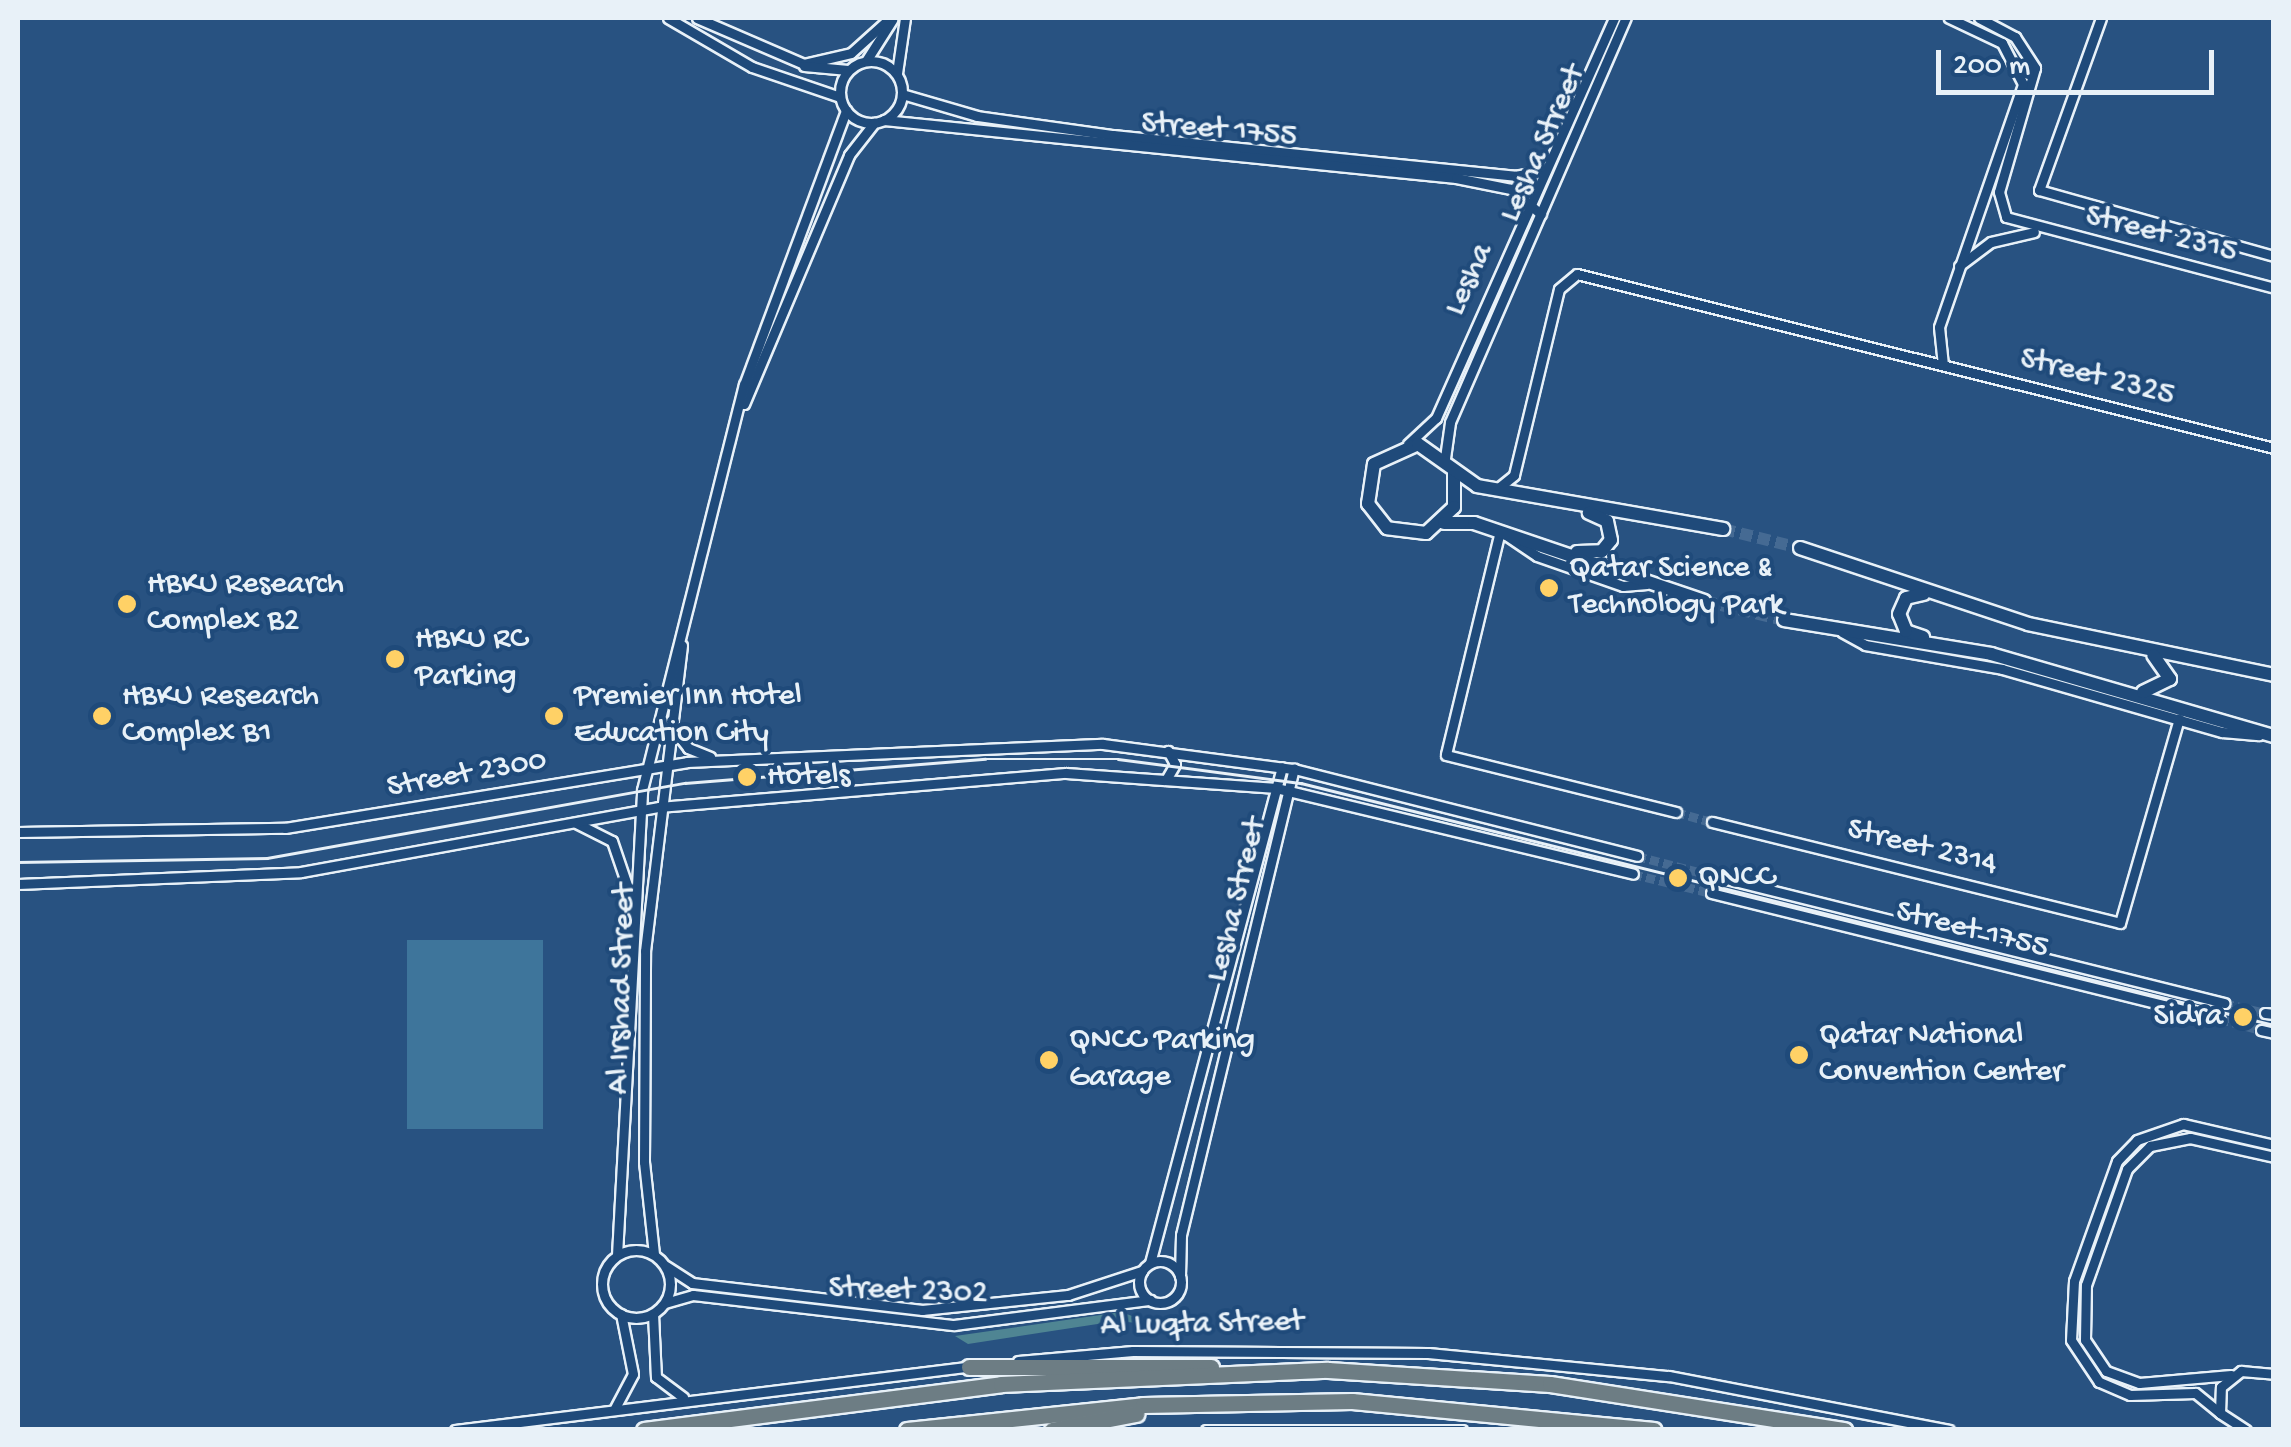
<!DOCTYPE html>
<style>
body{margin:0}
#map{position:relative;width:2291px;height:1447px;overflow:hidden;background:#285281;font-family:"Gochi Hand",sans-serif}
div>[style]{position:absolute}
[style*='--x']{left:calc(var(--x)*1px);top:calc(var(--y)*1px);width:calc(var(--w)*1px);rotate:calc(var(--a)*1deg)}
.green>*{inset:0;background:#4f8593}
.water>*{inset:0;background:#3e759b;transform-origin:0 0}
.street-tunnel>*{height:9px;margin-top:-4.5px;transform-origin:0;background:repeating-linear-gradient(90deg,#456a93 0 9px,transparent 0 13.5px)}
.secondary-tunnel>*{height:12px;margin-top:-6px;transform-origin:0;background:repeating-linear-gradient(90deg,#456a93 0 12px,transparent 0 18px)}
.roads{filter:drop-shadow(2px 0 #e8f1f8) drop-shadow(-2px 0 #e8f1f8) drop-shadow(0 2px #e8f1f8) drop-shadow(0 -2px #e8f1f8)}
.street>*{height:9px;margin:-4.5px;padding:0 4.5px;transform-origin:4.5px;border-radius:4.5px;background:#1f4a7a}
.street>.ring{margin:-4.5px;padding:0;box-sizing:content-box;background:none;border:9px solid #1f4a7a;border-radius:50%}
.secondary>*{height:12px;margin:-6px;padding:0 6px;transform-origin:6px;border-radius:6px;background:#1f4a7a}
.primary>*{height:15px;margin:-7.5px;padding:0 7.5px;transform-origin:7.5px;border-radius:7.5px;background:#6d7d84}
.tram>*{height:2.5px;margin:-1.25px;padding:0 1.25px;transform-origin:1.25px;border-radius:1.25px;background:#e8f1f8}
.dots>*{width:28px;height:28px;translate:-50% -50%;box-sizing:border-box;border:5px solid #1f4a7a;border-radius:50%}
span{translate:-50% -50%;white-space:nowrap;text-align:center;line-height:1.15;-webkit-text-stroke:8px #1f4a7a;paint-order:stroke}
.street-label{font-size:32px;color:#e8f1f8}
.poi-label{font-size:32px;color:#e8f1f8}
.left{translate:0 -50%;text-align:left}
.right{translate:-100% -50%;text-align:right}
.frame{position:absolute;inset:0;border:20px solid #e8f1f8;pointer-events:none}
.scale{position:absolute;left:1936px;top:50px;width:278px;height:45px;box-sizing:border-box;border:5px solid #e8f1f8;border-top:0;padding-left:12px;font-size:30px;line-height:35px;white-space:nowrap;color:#e8f1f8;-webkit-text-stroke:8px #1f4a7a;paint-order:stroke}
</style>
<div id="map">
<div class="green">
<div style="clip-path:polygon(1121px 1312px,1157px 1325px,1117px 1321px,968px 1344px,955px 1336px)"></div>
</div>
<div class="water">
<div style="left:407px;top:940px;width:136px;height:189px"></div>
</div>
<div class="street-tunnel">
<div style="--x:1676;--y:812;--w:37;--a:16"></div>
<div style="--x:1637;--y:856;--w:80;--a:14.6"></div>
<div style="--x:1633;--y:874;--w:80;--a:13.7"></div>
<div style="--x:2224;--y:1003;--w:42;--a:13.7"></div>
<div style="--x:2220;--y:1019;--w:42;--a:15"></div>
</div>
<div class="secondary-tunnel">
<div style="--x:1723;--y:529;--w:79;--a:13.9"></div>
<div style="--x:1704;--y:601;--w:82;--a:13.4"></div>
</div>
<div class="roads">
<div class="street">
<div style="--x:668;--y:18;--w:97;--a:30.3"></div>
<div style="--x:752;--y:67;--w:93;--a:18.8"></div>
<div style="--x:697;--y:18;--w:116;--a:23.3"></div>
<div style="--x:804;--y:64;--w:48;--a:-13.2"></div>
<div style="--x:851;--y:53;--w:52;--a:-41.9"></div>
<div style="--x:1979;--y:18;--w:41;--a:27.8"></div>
<div style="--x:2015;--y:37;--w:37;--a:57"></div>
<div style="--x:2035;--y:68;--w:129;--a:106.2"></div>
<div style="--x:1999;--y:192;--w:26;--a:74"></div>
<div style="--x:2006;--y:217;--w:277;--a:14.8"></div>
<div style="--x:2101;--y:18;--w:183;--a:109.8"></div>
<div style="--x:2039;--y:190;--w:244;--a:15.7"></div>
<div class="ring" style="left:840px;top:61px;width:53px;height:53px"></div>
<div style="--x:866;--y:61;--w:49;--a:-57.6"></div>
<div style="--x:804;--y:66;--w:44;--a:5.2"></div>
<div style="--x:897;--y:73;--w:56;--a:-81.7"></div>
<div style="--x:902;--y:94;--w:78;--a:16.3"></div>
<div style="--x:977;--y:116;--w:137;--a:8"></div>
<div style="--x:1113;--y:135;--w:404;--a:5.8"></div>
<div style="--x:1515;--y:176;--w:31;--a:-11"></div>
<div style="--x:884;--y:120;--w:575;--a:5.79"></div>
<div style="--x:1456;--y:178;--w:56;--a:11.3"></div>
<div style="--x:1511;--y:189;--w:39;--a:40"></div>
<div style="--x:1959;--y:266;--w:40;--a:-37"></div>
<div style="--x:1991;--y:242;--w:44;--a:-13.1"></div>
<div style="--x:1943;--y:365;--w:38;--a:-96"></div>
<div style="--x:1939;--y:327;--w:257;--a:-70.9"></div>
<div style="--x:2023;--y:84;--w:46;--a:-117.1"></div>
<div style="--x:2002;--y:43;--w:59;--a:-154.7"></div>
<div style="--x:744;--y:404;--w:270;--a:-67.1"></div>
<div style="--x:849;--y:155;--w:41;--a:-52"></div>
<div style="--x:1408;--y:444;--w:38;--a:-43"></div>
<div style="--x:1436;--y:418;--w:438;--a:-66"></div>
<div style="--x:1445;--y:458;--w:36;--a:-82"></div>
<div style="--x:1450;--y:422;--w:441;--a:-66.5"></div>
<div style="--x:1497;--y:489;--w:22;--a:-39"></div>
<div style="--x:1514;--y:475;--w:191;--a:-76.4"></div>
<div style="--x:1559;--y:289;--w:23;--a:-40"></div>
<div style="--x:1577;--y:274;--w:718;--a:14.02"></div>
<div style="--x:1500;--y:531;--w:230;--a:103.6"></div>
<div style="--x:1446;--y:755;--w:237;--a:13.9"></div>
<div style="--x:1506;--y:535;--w:37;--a:34"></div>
<div style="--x:1537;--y:556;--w:91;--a:19.2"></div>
<div style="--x:1623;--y:586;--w:24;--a:-5"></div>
<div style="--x:1842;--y:632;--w:26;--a:29"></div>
<div style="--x:1865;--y:645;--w:139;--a:9.9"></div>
<div style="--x:2002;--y:669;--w:229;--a:16"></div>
<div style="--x:2222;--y:732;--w:37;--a:5"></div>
<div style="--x:671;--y:726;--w:28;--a:52"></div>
<div style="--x:688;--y:748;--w:24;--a:22"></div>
<div style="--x:1167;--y:778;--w:16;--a:-60"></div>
<div style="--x:1175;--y:764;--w:15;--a:-118"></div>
<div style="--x:1712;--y:822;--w:420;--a:13.9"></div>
<div style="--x:2120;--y:923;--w:213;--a:-73.9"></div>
<div style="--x:576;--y:823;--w:40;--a:26.6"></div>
<div style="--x:612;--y:841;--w:53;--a:71.2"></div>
<div style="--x:18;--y:832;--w:267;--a:-0.9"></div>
<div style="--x:285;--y:828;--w:407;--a:-9.3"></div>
<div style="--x:687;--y:762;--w:416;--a:-2.5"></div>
<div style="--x:1103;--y:744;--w:193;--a:7.5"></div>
<div style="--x:1294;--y:769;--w:354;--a:14.2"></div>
<div style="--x:1714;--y:876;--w:526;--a:13.98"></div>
<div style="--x:18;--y:884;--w:283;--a:-2.4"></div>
<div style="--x:301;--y:872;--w:364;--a:-10.3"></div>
<div style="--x:659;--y:807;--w:408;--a:-4.8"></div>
<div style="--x:1066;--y:773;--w:211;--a:4.1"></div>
<div style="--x:1276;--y:788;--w:367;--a:13.5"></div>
<div style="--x:1711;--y:893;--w:524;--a:13.9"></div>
<div style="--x:2265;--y:1013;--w:9;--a:6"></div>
<div style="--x:2261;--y:1030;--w:13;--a:13"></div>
<div class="ring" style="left:602px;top:1250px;width:59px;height:59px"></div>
<div style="--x:654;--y:1254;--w:93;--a:-96.2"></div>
<div style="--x:644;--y:1162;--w:211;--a:-89.7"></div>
<div style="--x:645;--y:951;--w:308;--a:-83.1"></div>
<div style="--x:617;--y:1255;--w:466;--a:-86.9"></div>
<div style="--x:642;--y:790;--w:418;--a:-75.9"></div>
<div style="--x:744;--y:385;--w:293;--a:-69.6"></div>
<div class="ring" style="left:1139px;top:1261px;width:33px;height:33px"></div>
<div style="--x:1150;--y:1263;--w:513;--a:-75.1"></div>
<div style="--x:666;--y:1266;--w:31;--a:33"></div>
<div style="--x:692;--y:1283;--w:232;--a:6.7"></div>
<div style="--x:922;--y:1310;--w:147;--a:-5.9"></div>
<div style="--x:1068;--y:1295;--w:78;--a:-18"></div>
<div style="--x:1180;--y:1276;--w:41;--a:-88.6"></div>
<div style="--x:1181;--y:1235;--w:480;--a:-76.4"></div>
<div style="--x:665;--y:1303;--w:29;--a:-16"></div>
<div style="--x:693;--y:1295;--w:263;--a:6.6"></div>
<div style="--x:954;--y:1325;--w:198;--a:-7.3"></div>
<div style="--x:653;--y:1314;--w:63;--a:87.3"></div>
<div style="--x:656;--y:1377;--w:34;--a:37"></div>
<div style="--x:1018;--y:1361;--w:115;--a:-5"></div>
<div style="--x:1133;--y:1351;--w:295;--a:0.4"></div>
<div style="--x:1428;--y:1353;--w:242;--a:5.5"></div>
<div style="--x:1669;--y:1376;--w:285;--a:10.9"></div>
<div style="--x:2231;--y:1375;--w:92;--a:175"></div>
<div style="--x:2139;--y:1383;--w:35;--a:-160"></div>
<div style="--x:2106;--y:1371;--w:37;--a:-124"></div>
<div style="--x:2085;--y:1340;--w:55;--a:-89"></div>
<div style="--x:2086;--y:1285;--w:123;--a:-70.5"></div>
<div style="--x:2127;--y:1169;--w:33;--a:-45"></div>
<div style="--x:2150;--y:1146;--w:41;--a:-11.3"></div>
<div style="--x:2190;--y:1138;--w:86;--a:12.7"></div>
<div style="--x:615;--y:1408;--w:38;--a:-62"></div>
<div style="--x:633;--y:1374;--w:61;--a:-101.3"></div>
<div style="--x:2220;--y:1413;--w:32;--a:-141"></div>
<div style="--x:2195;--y:1393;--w:65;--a:178.2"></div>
<div style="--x:2130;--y:1395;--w:34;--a:-157"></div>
<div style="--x:2099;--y:1382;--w:50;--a:-123.7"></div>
<div style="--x:2071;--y:1340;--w:59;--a:-87.1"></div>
<div style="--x:2074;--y:1281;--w:127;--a:-70.3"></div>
<div style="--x:2117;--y:1161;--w:29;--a:-46"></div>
<div style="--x:2137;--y:1140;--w:49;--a:-19.2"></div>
<div style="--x:2183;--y:1124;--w:93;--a:13"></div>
<div style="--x:455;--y:1430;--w:522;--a:-7.04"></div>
<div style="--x:1206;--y:1430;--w:256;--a:0"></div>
<div style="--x:2246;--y:1430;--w:31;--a:-147"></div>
<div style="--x:2220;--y:1413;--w:26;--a:-88"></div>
<div style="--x:2221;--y:1387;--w:26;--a:-39"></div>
<div style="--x:2241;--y:1371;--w:33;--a:5"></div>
</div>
<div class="secondary">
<div style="--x:1454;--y:471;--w:36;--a:90"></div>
<div style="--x:1454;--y:507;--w:38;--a:137"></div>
<div style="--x:1426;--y:533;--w:39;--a:-173"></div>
<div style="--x:1387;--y:528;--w:31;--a:-128"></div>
<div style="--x:1368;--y:504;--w:40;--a:-81.5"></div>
<div style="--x:1374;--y:464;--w:48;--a:-24.4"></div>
<div style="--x:1418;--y:444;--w:72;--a:35.4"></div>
<div style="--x:1477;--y:486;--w:250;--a:9.9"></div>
<div style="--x:1444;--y:523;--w:30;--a:0"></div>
<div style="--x:1474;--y:523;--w:243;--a:18.7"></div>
<div style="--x:1800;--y:548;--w:240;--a:18.4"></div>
<div style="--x:2028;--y:624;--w:251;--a:11.7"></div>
<div style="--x:1577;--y:552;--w:25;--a:-2"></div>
<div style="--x:1602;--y:551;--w:14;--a:-51"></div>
<div style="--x:1611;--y:540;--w:19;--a:-102"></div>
<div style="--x:1607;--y:521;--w:20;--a:-156"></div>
<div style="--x:1784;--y:620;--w:210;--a:9.3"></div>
<div style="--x:1991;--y:654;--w:295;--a:16.2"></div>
<div style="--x:1923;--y:637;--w:18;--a:-161"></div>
<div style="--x:1906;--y:631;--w:18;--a:-112"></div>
<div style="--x:1899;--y:614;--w:17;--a:-66"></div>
<div style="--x:1906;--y:598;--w:18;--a:-13"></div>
<div style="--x:2143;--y:692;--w:30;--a:-26"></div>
<div style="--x:2170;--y:679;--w:29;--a:-125"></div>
</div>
<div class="primary">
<div style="--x:969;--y:1367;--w:242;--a:0"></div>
<div style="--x:644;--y:1430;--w:360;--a:-7.3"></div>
<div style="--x:1001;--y:1384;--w:327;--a:-2.5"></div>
<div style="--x:1328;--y:1370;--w:222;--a:3.6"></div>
<div style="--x:1550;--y:1384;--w:298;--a:8.9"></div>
<div style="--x:907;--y:1430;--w:237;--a:-6"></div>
<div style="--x:1143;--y:1405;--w:209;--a:-1.1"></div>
<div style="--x:1352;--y:1401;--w:303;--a:5.5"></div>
<div style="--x:1052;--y:1430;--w:86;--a:-10.8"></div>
</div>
</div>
<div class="tram">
<div style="--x:18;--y:862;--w:249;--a:-0.9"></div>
<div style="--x:267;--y:858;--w:425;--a:-10.2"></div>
<div style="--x:685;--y:783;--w:301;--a:-4.6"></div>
<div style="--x:985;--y:759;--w:133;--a:0"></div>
<div style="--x:1118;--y:759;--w:185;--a:7.5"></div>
<div style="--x:1301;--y:783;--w:1003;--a:13.97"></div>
</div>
<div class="dots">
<div style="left:1549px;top:588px;background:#ffd166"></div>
<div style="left:127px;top:604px;background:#ffd166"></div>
<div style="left:395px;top:659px;background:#ffd166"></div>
<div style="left:102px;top:716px;background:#ffd166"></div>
<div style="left:554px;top:716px;background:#ffd166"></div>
<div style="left:747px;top:777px;background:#ffd166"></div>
<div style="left:1678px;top:878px;background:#ffd166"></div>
<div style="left:2243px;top:1017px;background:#ffd166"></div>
<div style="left:1799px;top:1055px;background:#ffd166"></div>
<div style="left:1049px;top:1060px;background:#ffd166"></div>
</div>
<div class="street-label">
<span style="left:1219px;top:131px;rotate:5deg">Street 1755</span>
<span style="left:1544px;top:144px;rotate:-66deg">Lesha Street</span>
<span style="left:2161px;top:235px;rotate:14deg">Street 2315</span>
<span style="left:1470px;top:280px;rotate:-66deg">Lesha</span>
<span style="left:2097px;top:378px;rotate:14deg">Street 2325</span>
<span style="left:467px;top:775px;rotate:-10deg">Street 2300</span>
<span style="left:1922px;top:848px;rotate:14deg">Street 2314</span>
<span style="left:1238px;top:900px;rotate:-76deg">Lesha Street</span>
<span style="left:1972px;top:931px;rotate:14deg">Street 1755</span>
<span style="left:623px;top:989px;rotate:-88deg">Al Irshad Street</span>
<span style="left:908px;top:1292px;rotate:2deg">Street 2302</span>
<span style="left:1202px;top:1325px;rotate:-1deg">Al Luqta Street</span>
</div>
<div class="poi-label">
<span class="left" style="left:1569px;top:588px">Qatar Science &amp;<br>Technology Park</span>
<span class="left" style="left:147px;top:604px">HBKU Research<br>Complex B2</span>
<span class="left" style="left:415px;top:659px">HBKU RC<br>Parking</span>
<span class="left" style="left:122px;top:716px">HBKU Research<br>Complex B1</span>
<span class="left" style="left:574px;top:716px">Premier Inn Hotel<br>Education City</span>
<span class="left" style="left:767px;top:777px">Hotels</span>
<span class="left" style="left:1698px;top:878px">QNCC</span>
<span class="right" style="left:2223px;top:1017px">Sidra</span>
<span class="left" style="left:1819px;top:1055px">Qatar National<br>Convention Center</span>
<span class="left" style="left:1069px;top:1060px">QNCC Parking<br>Garage</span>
</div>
<div class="frame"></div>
<div class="scale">200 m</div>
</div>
